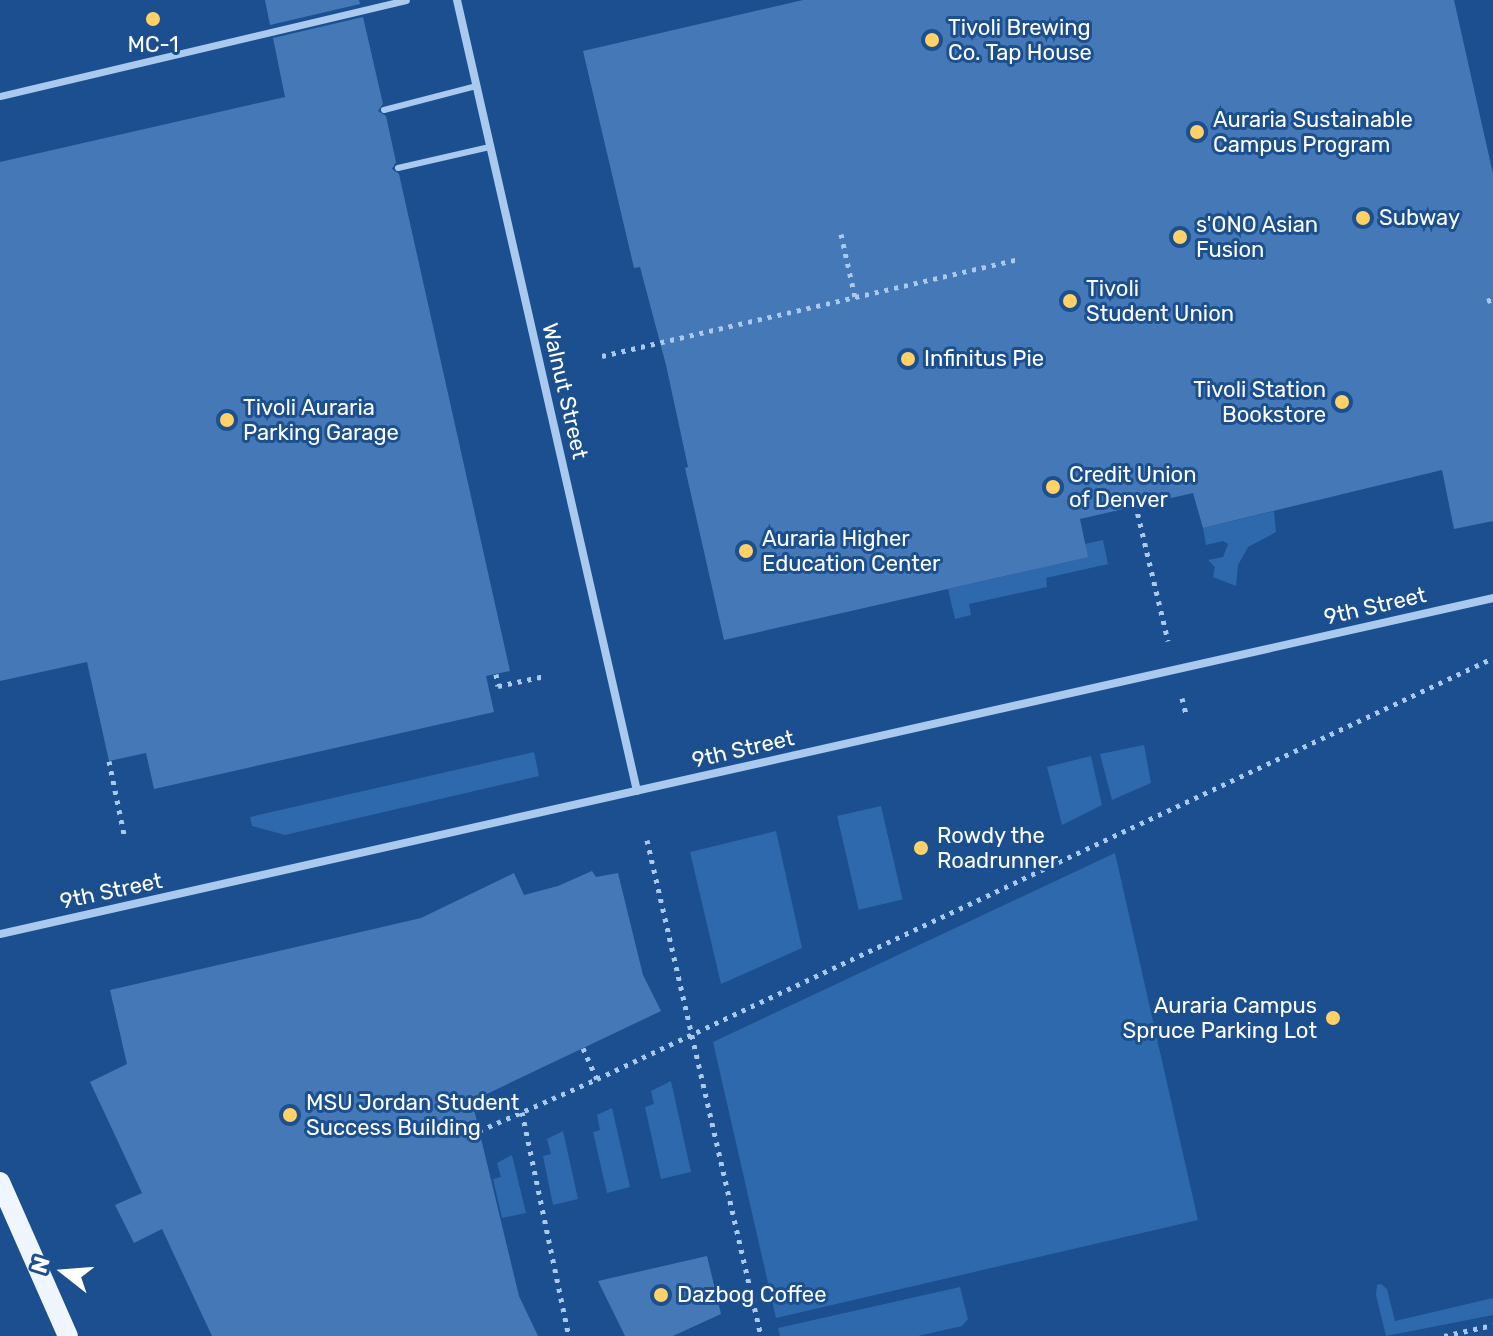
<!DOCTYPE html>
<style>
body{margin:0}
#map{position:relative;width:1493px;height:1336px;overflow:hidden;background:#1b4f8f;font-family:Rubik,sans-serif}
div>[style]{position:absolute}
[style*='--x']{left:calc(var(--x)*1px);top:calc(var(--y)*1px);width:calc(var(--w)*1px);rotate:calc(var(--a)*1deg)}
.green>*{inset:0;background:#2e69ad;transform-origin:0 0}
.building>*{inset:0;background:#4478b7}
.path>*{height:5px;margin-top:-2.5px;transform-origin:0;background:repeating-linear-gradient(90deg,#a9c9ee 0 4px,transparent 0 10px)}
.service>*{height:6px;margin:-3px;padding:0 3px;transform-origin:3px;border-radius:3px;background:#a9c9ee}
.pedestrian>*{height:7px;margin:-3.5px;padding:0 3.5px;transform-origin:3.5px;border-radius:3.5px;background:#a9c9ee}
.minor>*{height:8px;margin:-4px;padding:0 4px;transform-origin:4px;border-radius:4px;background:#a9c9ee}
.primary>*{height:20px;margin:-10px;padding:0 10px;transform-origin:10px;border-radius:10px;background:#f0f6ff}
.dots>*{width:22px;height:22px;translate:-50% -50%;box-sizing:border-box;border:4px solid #1b4f8f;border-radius:50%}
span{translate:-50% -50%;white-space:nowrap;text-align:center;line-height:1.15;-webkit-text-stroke:6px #1b4f8f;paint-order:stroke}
.poi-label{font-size:22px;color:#fff}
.left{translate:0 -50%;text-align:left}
.right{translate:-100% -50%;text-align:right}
.street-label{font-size:22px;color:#fff}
.north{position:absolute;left:24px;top:1232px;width:80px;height:80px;-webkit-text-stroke:6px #1b4f8f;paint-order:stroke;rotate:287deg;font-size:22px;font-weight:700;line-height:32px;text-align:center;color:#fff}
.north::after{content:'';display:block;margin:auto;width:28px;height:36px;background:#fff;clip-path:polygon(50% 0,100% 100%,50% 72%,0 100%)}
</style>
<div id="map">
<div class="green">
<div style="clip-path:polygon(1274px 511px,1276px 532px,1248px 547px,1238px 565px,1236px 586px,1213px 577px,1215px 567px,1208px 560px,1223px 557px,1228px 544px,1223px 541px,1206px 545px,1203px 528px)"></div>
<div style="clip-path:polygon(1103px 540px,1108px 564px,1046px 578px,1047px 587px,969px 604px,971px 615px,955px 619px,948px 589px,1035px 569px,1085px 544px)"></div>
<div style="clip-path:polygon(1144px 745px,1151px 783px,1112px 800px,1100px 754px)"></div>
<div style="clip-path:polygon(534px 752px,539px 776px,285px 835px,252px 826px,250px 817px)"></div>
<div style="clip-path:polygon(1091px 756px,1102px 805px,1062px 825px,1047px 767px)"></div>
<div style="left:881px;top:806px;width:96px;height:45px;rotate:77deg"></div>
<div style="clip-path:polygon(776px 831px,802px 948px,721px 984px,690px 852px)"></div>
<div style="clip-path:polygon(1115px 853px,1198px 1220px,776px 1318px,713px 1042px)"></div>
<div style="clip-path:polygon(671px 1081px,691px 1172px,661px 1179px,645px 1107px,654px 1104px,651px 1091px)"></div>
<div style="clip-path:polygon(612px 1108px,630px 1187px,607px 1193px,593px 1132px,600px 1130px,597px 1115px)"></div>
<div style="clip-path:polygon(563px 1131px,578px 1199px,553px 1205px,543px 1156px,551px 1154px,547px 1139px)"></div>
<div style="clip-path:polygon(512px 1155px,526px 1213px,502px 1218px,493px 1179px,501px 1177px,497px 1163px)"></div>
<div style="clip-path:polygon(1381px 1284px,1387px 1289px,1395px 1321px,1493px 1298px,1493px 1315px,1386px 1336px,1376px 1295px,1377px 1285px)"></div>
<div style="clip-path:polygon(960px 1287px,968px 1319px,962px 1326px,918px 1336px,780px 1336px,778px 1328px)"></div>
</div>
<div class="building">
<div style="clip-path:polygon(265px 0,359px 0,360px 4px,270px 25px)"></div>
<div style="clip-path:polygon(803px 0,1454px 0,1493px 174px,1493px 521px,1454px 529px,1442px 470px,1203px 528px,1193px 493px,1080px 519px,1088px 557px,724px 640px,685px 468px,688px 467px,666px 365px,640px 267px,634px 268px,583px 51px)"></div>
<div style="clip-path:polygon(363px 17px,383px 104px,378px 111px,386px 116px,396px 162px,392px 169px,399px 174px,510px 671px,486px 676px,494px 712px,154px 789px,146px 753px,109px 761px,87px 662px,0 681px,0 162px,285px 97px,273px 38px)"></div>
<div style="clip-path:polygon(592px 871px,596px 877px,618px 873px,643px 975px,661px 1011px,472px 1101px,519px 1296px,538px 1336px,212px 1336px,162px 1229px,134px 1243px,115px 1205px,142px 1193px,90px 1082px,127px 1064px,110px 990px,421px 918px,514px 873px,524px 895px,558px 886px)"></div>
<div style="clip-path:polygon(707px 1256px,721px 1314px,673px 1336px,625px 1336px,598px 1281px)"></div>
</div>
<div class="path">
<div style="--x:841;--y:234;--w:65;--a:77.5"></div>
<div style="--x:1487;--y:301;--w:6;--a:-18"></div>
<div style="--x:602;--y:356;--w:428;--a:-13.1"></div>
<div style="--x:1133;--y:494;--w:151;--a:76.6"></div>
<div style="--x:496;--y:674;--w:12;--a:81"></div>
<div style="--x:498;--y:686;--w:48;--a:-12"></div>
<div style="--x:1182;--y:698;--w:16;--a:76"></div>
<div style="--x:109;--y:761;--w:75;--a:78.4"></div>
<div style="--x:647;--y:840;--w:509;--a:77.06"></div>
<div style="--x:583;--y:1048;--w:34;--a:66"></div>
<div style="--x:522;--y:1112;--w:229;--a:78.2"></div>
<div style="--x:479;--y:1131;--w:129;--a:-23.8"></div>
<div style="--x:597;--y:1079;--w:990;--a:-25.17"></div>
<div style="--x:1444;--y:1336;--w:50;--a:-12.7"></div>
</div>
<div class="service">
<div style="--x:384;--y:110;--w:95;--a:-14.6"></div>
<div style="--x:398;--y:168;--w:94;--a:-12.9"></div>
</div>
<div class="pedestrian">
<div style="--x:0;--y:96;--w:417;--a:-13.3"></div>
</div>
<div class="minor">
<div style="--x:457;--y:0;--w:811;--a:77.18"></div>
<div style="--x:0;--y:934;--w:1530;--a:-12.68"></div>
</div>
<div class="primary">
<div style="--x:0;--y:1182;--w:168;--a:66.2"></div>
</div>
<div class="dots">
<div style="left:153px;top:19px;background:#ffd166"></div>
<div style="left:932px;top:40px;background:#ffd166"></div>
<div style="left:1197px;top:132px;background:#ffd166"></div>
<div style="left:1363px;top:218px;background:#ffd166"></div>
<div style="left:1180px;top:237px;background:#ffd166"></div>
<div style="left:1070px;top:301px;background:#ffd166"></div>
<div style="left:908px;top:359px;background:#ffd166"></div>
<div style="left:1342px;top:402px;background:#ffd166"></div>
<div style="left:227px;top:420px;background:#ffd166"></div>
<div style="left:1053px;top:487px;background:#ffd166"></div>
<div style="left:746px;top:551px;background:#ffd166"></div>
<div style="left:921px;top:848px;background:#ffd166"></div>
<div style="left:1333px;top:1018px;background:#ffd166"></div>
<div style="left:290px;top:1115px;background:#ffd166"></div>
<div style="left:661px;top:1295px;background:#ffd166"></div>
</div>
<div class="poi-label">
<span class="left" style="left:948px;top:40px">Tivoli Brewing<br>Co. Tap House</span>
<span style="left:153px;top:45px">MC-1</span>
<span class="left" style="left:1213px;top:132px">Auraria Sustainable<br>Campus Program</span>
<span class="left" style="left:1379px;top:218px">Subway</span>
<span class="left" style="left:1196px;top:237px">s'ONO Asian<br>Fusion</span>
<span class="left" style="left:1086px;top:301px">Tivoli<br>Student Union</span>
<span class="left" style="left:924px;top:359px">Infinitus Pie</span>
<span class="right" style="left:1326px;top:402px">Tivoli Station<br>Bookstore</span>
<span class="left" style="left:243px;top:420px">Tivoli Auraria<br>Parking Garage</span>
<span class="left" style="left:1069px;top:487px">Credit Union<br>of Denver</span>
<span class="left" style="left:762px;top:551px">Auraria Higher<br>Education Center</span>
<span class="left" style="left:937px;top:848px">Rowdy the<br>Roadrunner</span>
<span class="right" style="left:1317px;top:1018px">Auraria Campus<br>Spruce Parking Lot</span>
<span class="left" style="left:306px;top:1115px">MSU Jordan Student<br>Success Building</span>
<span class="left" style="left:677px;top:1295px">Dazbog Coffee</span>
</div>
<div class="street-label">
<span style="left:565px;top:391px;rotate:77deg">Walnut Street</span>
<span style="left:1375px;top:606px;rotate:-13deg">9th Street</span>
<span style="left:743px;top:749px;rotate:-13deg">9th Street</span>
<span style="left:111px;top:891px;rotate:-12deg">9th Street</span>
</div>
<div class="north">N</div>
</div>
